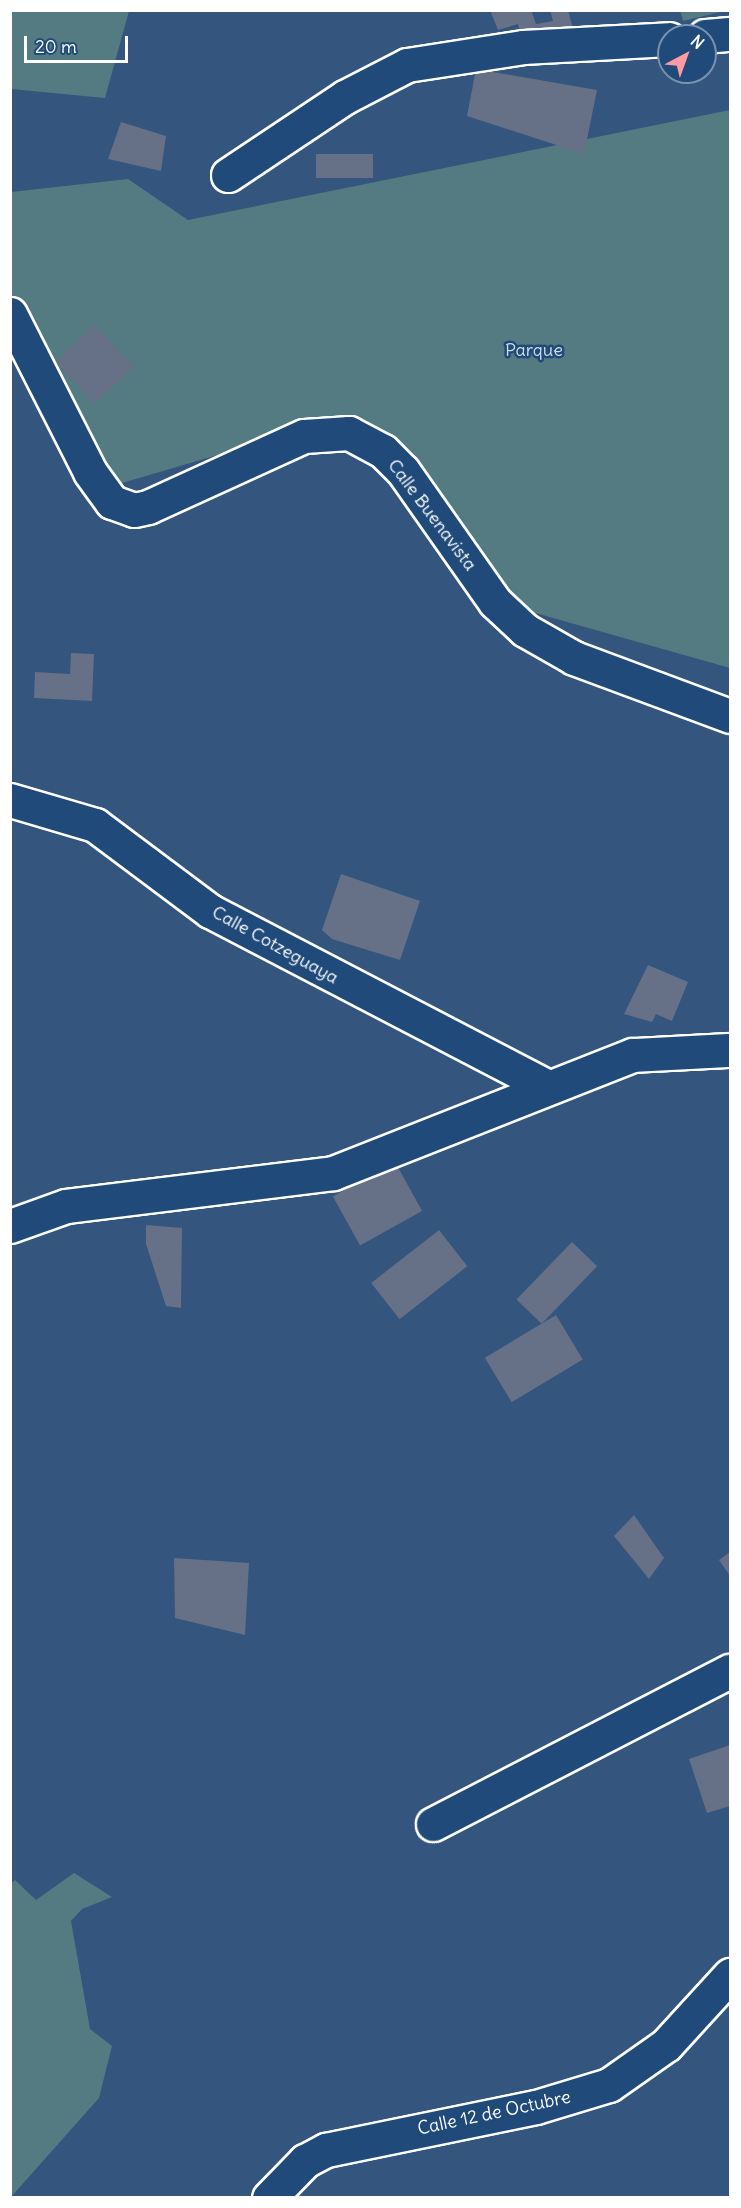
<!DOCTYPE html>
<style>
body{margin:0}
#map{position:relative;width:741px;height:2208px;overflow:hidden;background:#34557e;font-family:Delius,sans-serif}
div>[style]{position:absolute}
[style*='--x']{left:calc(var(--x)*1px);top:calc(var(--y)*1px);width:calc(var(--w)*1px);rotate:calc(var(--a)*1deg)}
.green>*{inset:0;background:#547b81}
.building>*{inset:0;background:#667086;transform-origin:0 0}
.roads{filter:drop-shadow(2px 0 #fff) drop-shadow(-2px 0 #fff) drop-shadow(0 2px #fff) drop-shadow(0 -2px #fff)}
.minor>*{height:33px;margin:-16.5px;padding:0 16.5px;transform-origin:16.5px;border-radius:16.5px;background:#1f4a7a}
span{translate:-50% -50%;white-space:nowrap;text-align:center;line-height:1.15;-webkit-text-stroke:5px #1f4a7a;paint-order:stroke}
.park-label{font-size:18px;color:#d4dee0}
.street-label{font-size:18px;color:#fff}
.frame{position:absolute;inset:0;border:12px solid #fff;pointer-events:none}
.north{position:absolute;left:657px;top:24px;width:60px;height:60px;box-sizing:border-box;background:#1f4a7a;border:2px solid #7992af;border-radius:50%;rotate:41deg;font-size:16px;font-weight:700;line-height:24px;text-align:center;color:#fff}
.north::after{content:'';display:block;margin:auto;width:21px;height:27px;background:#ff9aa2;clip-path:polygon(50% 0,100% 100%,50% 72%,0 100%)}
.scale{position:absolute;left:24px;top:36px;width:104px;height:27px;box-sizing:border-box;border:3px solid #fff;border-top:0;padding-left:8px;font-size:18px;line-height:21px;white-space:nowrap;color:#fff;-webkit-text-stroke:4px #1f4a7a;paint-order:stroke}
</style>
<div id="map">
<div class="green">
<div style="clip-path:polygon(11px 10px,129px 11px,105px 98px,11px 89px)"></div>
<div style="clip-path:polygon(680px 10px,725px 10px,725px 11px,683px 21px)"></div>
<div style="clip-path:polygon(730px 110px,730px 668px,468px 594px,360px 444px,306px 429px,98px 490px,11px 330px,11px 192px,128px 179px,188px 220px)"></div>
<div style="clip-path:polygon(74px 1873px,112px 1897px,82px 1909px,71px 1921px,90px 2029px,112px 2046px,99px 2098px,11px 2197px,11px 1883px,15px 1880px,36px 1900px)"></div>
</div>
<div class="building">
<div style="clip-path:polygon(490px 10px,531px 10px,536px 24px,553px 21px,550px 10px,568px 10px,579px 51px,520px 33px,518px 24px,498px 30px)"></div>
<div style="clip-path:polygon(476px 69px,597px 90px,584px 154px,467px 116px)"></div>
<div style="clip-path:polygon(121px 122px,166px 136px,161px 171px,108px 159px)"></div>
<div style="left:316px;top:154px;width:57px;height:24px"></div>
<div style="left:95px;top:325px;width:57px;height:54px;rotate:47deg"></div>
<div style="clip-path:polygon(71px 653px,94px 654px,92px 701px,34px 698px,35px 672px,70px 674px)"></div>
<div style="clip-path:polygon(341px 874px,420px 901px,400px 960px,332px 939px,322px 930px)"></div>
<div style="clip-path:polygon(648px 965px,688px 982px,672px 1021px,656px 1014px,652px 1022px,624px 1014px)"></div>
<div style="left:395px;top:1162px;width:56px;height:71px;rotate:61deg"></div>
<div style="clip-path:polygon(146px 1225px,182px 1228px,181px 1308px,166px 1306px,146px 1244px)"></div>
<div style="left:439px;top:1230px;width:46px;height:86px;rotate:52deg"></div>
<div style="left:572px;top:1242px;width:35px;height:80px;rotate:44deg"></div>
<div style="left:556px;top:1315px;width:52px;height:83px;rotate:59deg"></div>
<div style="clip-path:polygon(634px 1515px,664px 1558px,649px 1579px,614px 1536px)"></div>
<div style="clip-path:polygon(730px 1552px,730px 1576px,719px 1560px)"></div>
<div style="clip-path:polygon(174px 1558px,249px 1563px,245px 1635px,175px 1618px)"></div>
<div style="clip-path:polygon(730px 1745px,730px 1806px,707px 1813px,689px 1759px)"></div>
</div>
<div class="roads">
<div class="minor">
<div style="--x:705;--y:36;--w:25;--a:-5"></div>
<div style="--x:228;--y:175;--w:141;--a:-33.7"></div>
<div style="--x:345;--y:97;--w:70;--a:-27.3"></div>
<div style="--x:407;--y:65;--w:117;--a:-8.8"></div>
<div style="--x:523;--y:47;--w:146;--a:-3.1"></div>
<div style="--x:10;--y:314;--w:177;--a:63.1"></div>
<div style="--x:90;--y:472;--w:37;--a:54"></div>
<div style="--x:112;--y:502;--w:23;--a:20"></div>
<div style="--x:134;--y:510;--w:14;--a:-12"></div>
<div style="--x:148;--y:507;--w:171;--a:-24.5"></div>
<div style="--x:304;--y:436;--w:45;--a:-3.8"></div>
<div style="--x:349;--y:433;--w:38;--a:28"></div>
<div style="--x:383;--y:451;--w:28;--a:45"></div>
<div style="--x:403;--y:471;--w:160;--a:54.9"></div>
<div style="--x:495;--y:602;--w:41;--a:43"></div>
<div style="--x:525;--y:630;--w:56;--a:29.7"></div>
<div style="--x:574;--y:658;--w:166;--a:20.4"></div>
<div style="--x:10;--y:800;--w:89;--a:16.4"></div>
<div style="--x:95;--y:825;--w:144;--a:36.8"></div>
<div style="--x:210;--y:911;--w:379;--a:27.5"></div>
<div style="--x:10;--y:1226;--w:59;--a:-19.7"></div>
<div style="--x:66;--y:1206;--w:269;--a:-7"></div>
<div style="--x:333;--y:1173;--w:322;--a:-21.5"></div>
<div style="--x:633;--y:1055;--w:97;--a:-3"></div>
<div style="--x:433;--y:1824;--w:334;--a:-27.3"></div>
<div style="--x:269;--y:2198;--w:52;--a:-45.8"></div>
<div style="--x:305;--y:2161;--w:24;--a:-28"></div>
<div style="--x:326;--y:2150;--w:214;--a:-11.6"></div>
<div style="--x:536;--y:2107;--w:76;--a:-16.8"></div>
<div style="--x:609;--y:2085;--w:70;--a:-35.1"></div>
<div style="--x:666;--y:2045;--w:95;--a:-47.6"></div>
</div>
</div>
<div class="park-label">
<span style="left:534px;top:350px">Parque</span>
</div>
<div class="street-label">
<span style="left:432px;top:515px;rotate:53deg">Calle Buenavista</span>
<span style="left:275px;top:945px;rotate:29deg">Calle Cotzeguaya</span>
<span style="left:494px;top:2113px;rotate:-12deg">Calle 12 de Octubre</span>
</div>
<div class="frame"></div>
<div class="north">N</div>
<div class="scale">20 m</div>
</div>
